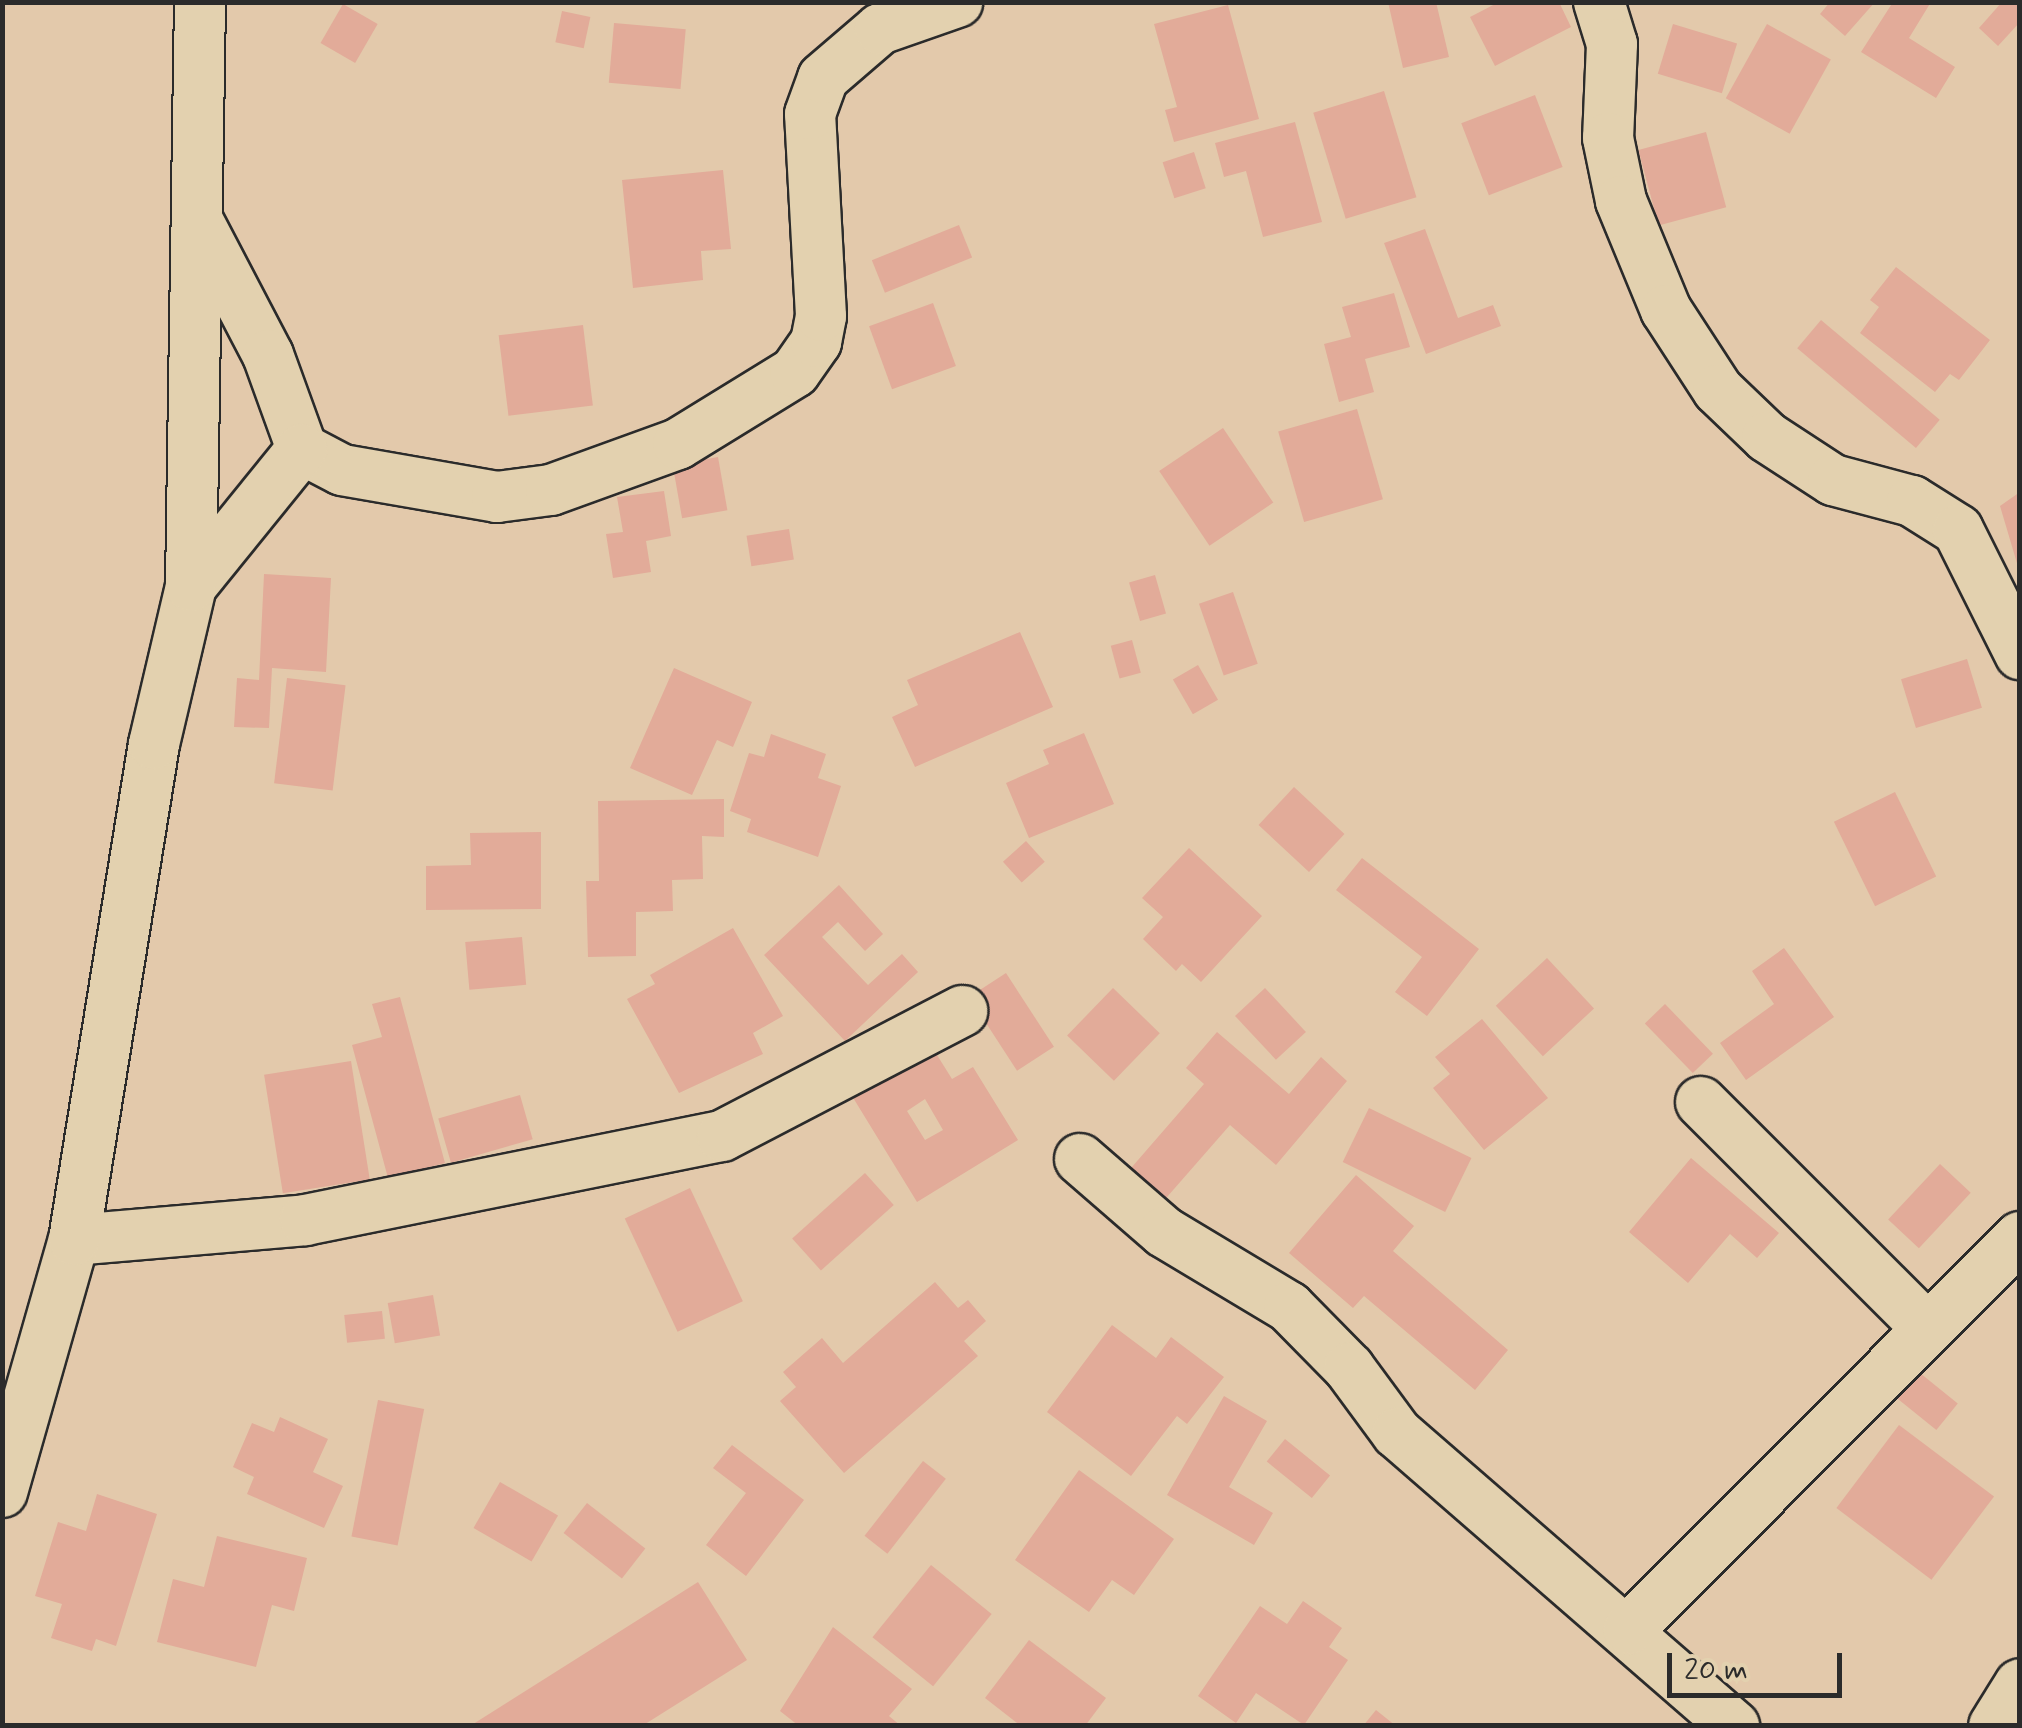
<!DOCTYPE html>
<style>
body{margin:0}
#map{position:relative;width:2022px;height:1728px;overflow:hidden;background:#e3c9ab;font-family:Mynerve,sans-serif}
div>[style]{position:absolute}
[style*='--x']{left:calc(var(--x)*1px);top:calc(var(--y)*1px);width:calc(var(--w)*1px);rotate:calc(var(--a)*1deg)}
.building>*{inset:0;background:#e2ab99;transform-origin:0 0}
.roads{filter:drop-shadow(2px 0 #2b2b2b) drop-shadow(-2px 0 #2b2b2b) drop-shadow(0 2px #2b2b2b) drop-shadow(0 -2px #2b2b2b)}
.street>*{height:50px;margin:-25px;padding:0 25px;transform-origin:25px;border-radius:25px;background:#e3d1af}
span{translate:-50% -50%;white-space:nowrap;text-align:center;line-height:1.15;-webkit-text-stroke:10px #e3d1af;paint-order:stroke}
.frame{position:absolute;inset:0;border:5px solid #2b2b2b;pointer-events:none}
.scale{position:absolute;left:1667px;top:1653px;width:175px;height:45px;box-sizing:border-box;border:5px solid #2b2b2b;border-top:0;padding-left:12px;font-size:30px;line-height:35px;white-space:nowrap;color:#2b2b2b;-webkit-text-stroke:8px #e3d1af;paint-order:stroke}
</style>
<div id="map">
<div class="building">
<div style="clip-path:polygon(1388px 2px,1436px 2px,1449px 57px,1403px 68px)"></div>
<div style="clip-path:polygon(1499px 2px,1559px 2px,1571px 27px,1495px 66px,1470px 17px)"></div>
<div style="clip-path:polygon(1830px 2px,1875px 2px,1845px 36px,1820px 14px)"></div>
<div style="clip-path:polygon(1893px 2px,1931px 2px,1909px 38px,1955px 67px,1936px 98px,1861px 52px)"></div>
<div style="clip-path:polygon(2002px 2px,2020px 2px,2020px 22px,1998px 46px,1979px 28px)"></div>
<div style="left:343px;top:4px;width:40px;height:45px;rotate:30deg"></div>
<div style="clip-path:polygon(1228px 5px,1259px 119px,1174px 142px,1165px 110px,1177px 107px,1154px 24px)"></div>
<div style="left:562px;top:11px;width:29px;height:32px;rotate:12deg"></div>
<div style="left:614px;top:23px;width:72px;height:60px;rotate:5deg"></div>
<div style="left:1673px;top:24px;width:67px;height:52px;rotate:17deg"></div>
<div style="left:1767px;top:24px;width:73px;height:85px;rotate:29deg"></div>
<div style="left:1384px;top:91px;width:111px;height:74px;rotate:73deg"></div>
<div style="left:1535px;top:95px;width:77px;height:79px;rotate:69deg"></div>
<div style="clip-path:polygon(1295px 122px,1322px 222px,1263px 237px,1246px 171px,1224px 177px,1215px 143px)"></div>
<div style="left:1706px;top:132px;width:78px;height:70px;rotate:75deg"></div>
<div style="left:1194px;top:152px;width:38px;height:33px;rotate:72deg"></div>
<div style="clip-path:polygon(723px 170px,731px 249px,701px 251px,703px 280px,633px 288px,622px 180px)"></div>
<div style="left:959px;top:225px;width:35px;height:94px;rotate:68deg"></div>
<div style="clip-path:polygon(1425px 229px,1458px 318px,1493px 305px,1501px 326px,1426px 354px,1384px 243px)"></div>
<div style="clip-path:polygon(1896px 267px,1990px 340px,1959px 380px,1950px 374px,1935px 392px,1860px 333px,1879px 307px,1870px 300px)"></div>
<div style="clip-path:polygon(1394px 293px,1410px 347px,1365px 359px,1374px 392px,1339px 402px,1324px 344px,1351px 337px,1342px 307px)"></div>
<div style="left:933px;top:303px;width:67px;height:68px;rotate:70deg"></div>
<div style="left:1821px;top:320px;width:155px;height:37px;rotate:40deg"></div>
<div style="left:583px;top:325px;width:81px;height:85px;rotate:83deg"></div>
<div style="left:1357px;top:409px;width:94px;height:82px;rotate:74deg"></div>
<div style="left:1223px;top:428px;width:90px;height:77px;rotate:56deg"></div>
<div style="left:718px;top:457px;width:54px;height:46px;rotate:80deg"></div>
<div style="clip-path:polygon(664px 491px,671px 536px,646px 541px,651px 572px,613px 578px,606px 534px,623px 532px,617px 497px)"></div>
<div style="clip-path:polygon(2020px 492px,2020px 569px,2019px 570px,2000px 506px)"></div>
<div style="left:789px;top:529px;width:31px;height:43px;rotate:81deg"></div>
<div style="clip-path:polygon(264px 574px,331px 578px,326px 672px,272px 668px,269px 728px,234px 727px,237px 678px,259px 680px)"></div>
<div style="left:1155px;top:575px;width:40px;height:27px;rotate:74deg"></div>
<div style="left:1233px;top:592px;width:76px;height:36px;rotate:71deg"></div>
<div style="clip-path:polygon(1020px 632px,1053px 707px,915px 767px,892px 717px,918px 705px,907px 680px)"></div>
<div style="left:1132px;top:640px;width:34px;height:22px;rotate:75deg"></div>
<div style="left:1967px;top:659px;width:51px;height:69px;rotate:73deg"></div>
<div style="left:1198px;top:665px;width:40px;height:29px;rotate:60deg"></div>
<div style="clip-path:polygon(674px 668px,752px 702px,733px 747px,717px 740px,692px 795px,630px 768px)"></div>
<div style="left:287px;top:678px;width:59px;height:106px;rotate:7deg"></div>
<div style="clip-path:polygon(1084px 733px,1114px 804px,1029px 838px,1006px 783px,1049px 764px,1043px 750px)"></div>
<div style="clip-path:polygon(771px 734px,826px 754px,818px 778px,841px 786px,818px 857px,747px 832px,751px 819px,730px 811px,749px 753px,764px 757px)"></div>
<div style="left:1294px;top:787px;width:69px;height:52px;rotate:43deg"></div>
<div style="left:1895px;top:792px;width:94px;height:68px;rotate:64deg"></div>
<div style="clip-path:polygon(724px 799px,724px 837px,702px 836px,703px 879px,672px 880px,673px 911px,636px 912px,636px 956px,588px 957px,586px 881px,599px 881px,598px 801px)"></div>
<div style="clip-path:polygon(541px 832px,541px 909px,426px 910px,426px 866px,471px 865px,470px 833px)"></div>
<div style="left:1026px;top:841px;width:28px;height:31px;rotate:48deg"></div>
<div style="clip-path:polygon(1189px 848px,1262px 916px,1201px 982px,1182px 964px,1176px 971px,1143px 939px,1163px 917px,1142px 898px)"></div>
<div style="clip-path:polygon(1362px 858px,1479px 949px,1427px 1016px,1395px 992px,1422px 957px,1336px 890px)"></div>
<div style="clip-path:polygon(839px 885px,883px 934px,865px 951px,838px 922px,822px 937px,868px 985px,902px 954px,918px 972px,845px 1041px,764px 955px)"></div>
<div style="clip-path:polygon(733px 928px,783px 1016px,753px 1033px,763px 1054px,679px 1093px,627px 999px,655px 984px,650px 975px)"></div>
<div style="left:522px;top:937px;width:48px;height:57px;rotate:85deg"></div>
<div style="clip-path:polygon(1784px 948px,1834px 1017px,1746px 1080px,1720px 1043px,1774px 1004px,1752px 971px)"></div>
<div style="left:1547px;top:958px;width:69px;height:70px;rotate:47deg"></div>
<div style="left:1006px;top:973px;width:88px;height:44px;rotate:57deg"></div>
<div style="left:1113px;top:988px;width:65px;height:66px;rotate:44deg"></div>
<div style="left:1265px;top:988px;width:60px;height:41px;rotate:47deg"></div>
<div style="clip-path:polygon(400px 997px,445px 1163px,388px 1178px,352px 1045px,382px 1037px,372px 1004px)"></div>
<div style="left:1665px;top:1004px;width:69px;height:28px;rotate:46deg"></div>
<div style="clip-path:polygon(1482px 1019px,1548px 1098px,1484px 1150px,1433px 1088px,1450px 1074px,1435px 1057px)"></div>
<div style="clip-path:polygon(1217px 1032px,1289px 1094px,1321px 1057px,1347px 1081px,1276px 1165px,1230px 1125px,1160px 1205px,1125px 1175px,1204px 1084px,1186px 1068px)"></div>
<div style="clip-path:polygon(evenodd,932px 1047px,952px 1079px,973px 1067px,1018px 1140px,917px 1202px,852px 1096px,932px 1047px,925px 1099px,943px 1130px,925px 1140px,907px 1111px,925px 1099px)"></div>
<div style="left:351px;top:1061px;width:120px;height:88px;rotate:81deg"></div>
<div style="left:520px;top:1095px;width:46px;height:85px;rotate:74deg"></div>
<div style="left:1369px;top:1108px;width:114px;height:60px;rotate:26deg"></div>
<div style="clip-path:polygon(1691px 1158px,1779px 1233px,1757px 1258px,1730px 1234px,1688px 1283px,1629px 1232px)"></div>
<div style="left:1940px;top:1164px;width:42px;height:76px;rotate:43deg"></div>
<div style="left:865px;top:1173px;width:43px;height:98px;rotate:48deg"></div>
<div style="clip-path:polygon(1356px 1175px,1414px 1226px,1393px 1251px,1508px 1350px,1475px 1390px,1364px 1296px,1353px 1308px,1289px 1253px)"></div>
<div style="left:690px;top:1188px;width:125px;height:72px;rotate:65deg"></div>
<div style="clip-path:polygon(935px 1282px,958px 1308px,968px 1300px,986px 1321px,964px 1341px,978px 1356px,844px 1473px,780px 1401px,796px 1387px,783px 1372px,822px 1338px,843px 1363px)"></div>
<div style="left:433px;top:1295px;width:41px;height:46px;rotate:80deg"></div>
<div style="left:382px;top:1311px;width:28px;height:38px;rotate:84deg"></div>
<div style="clip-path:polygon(1112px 1325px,1156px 1358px,1171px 1337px,1224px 1377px,1187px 1424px,1177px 1416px,1131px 1476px,1047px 1412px)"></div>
<div style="left:1915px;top:1369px;width:55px;height:34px;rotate:39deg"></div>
<div style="clip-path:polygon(1224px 1396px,1267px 1421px,1229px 1487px,1273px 1513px,1254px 1545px,1167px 1495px)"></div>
<div style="left:378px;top:1400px;width:47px;height:139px;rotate:11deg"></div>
<div style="clip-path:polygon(280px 1417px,328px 1439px,313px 1472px,343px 1486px,324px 1528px,247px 1494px,254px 1477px,233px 1467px,252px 1423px,274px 1432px)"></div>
<div style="left:1899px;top:1425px;width:119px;height:104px;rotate:37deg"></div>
<div style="left:1285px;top:1439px;width:58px;height:29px;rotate:39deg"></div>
<div style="clip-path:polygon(732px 1445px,804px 1500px,746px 1576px,706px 1545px,746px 1493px,713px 1468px)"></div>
<div style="left:923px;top:1461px;width:29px;height:95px;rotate:38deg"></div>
<div style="clip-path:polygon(1079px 1470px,1174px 1539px,1134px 1595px,1112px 1580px,1089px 1612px,1015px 1560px)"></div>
<div style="left:500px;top:1482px;width:67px;height:53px;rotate:30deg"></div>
<div style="clip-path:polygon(97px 1494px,157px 1514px,116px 1646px,96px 1639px,92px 1651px,51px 1638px,62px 1604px,35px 1596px,58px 1522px,86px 1531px)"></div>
<div style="left:587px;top:1503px;width:74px;height:38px;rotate:38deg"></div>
<div style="clip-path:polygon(217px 1536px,307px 1558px,294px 1611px,272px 1605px,256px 1667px,157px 1642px,173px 1579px,204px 1587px)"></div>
<div style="left:931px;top:1565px;width:78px;height:93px;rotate:39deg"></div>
<div style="clip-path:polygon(698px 1582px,747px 1660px,642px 1726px,470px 1726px)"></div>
<div style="clip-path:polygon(1303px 1601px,1342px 1628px,1329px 1647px,1348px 1660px,1304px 1725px,1256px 1693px,1236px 1723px,1198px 1696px,1260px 1606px,1287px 1624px)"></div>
<div style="clip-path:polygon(833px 1627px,912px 1689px,889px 1716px,901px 1726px,799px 1726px,780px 1711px)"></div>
<div style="clip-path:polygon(1029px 1640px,1106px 1698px,1085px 1726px,1021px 1726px,985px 1698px)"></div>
<div style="clip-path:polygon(1376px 1710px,1396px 1726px,1363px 1726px)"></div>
</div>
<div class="roads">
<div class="street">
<div style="--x:1599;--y:2;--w:44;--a:72.8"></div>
<div style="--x:1612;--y:44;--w:94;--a:92.4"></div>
<div style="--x:1608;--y:138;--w:64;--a:78.3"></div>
<div style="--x:1621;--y:201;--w:118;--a:67.6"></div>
<div style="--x:1666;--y:310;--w:95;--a:57"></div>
<div style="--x:1718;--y:390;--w:68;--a:43.8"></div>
<div style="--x:1767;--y:437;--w:79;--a:33.1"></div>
<div style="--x:1833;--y:480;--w:82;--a:14.9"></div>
<div style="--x:1912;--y:501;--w:54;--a:32.2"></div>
<div style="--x:1958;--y:530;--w:139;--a:63.4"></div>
<div style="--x:200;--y:225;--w:147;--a:62.4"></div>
<div style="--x:268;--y:355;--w:100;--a:70.1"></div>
<div style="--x:302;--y:449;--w:45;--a:27.7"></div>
<div style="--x:342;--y:470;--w:157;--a:9.9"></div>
<div style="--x:497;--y:497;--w:54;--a:-7.4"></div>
<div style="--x:551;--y:490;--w:135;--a:-19.9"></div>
<div style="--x:678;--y:444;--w:137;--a:-31.6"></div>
<div style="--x:795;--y:372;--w:37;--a:-55"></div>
<div style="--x:816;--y:342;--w:26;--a:-79"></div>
<div style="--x:821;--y:316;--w:202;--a:-93.1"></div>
<div style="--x:810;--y:114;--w:38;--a:-70"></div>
<div style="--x:823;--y:78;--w:75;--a:-40.7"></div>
<div style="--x:880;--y:29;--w:82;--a:-19.3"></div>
<div style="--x:191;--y:586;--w:176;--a:-51"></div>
<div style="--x:1701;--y:1102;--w:318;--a:45"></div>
<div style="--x:1080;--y:1159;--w:111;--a:41"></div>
<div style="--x:1164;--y:1232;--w:146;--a:31"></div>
<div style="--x:1289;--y:1307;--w:86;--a:45.5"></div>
<div style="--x:1349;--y:1368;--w:81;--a:53.6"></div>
<div style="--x:1397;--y:1433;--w:447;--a:41"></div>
<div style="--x:74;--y:1240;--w:232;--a:-4.9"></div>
<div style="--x:305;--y:1220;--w:425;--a:-11.4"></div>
<div style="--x:722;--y:1136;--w:271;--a:-27.5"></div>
<div style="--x:2;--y:1492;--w:262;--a:-74.1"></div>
<div style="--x:74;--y:1240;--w:502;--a:-80.84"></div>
<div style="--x:154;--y:744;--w:162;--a:-76.8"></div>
<div style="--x:191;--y:586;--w:584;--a:-89.12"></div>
<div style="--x:1629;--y:1629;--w:554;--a:-45.07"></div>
<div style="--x:1994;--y:1726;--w:49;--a:-58.2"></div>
</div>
</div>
<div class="frame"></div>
<div class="scale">20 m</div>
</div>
